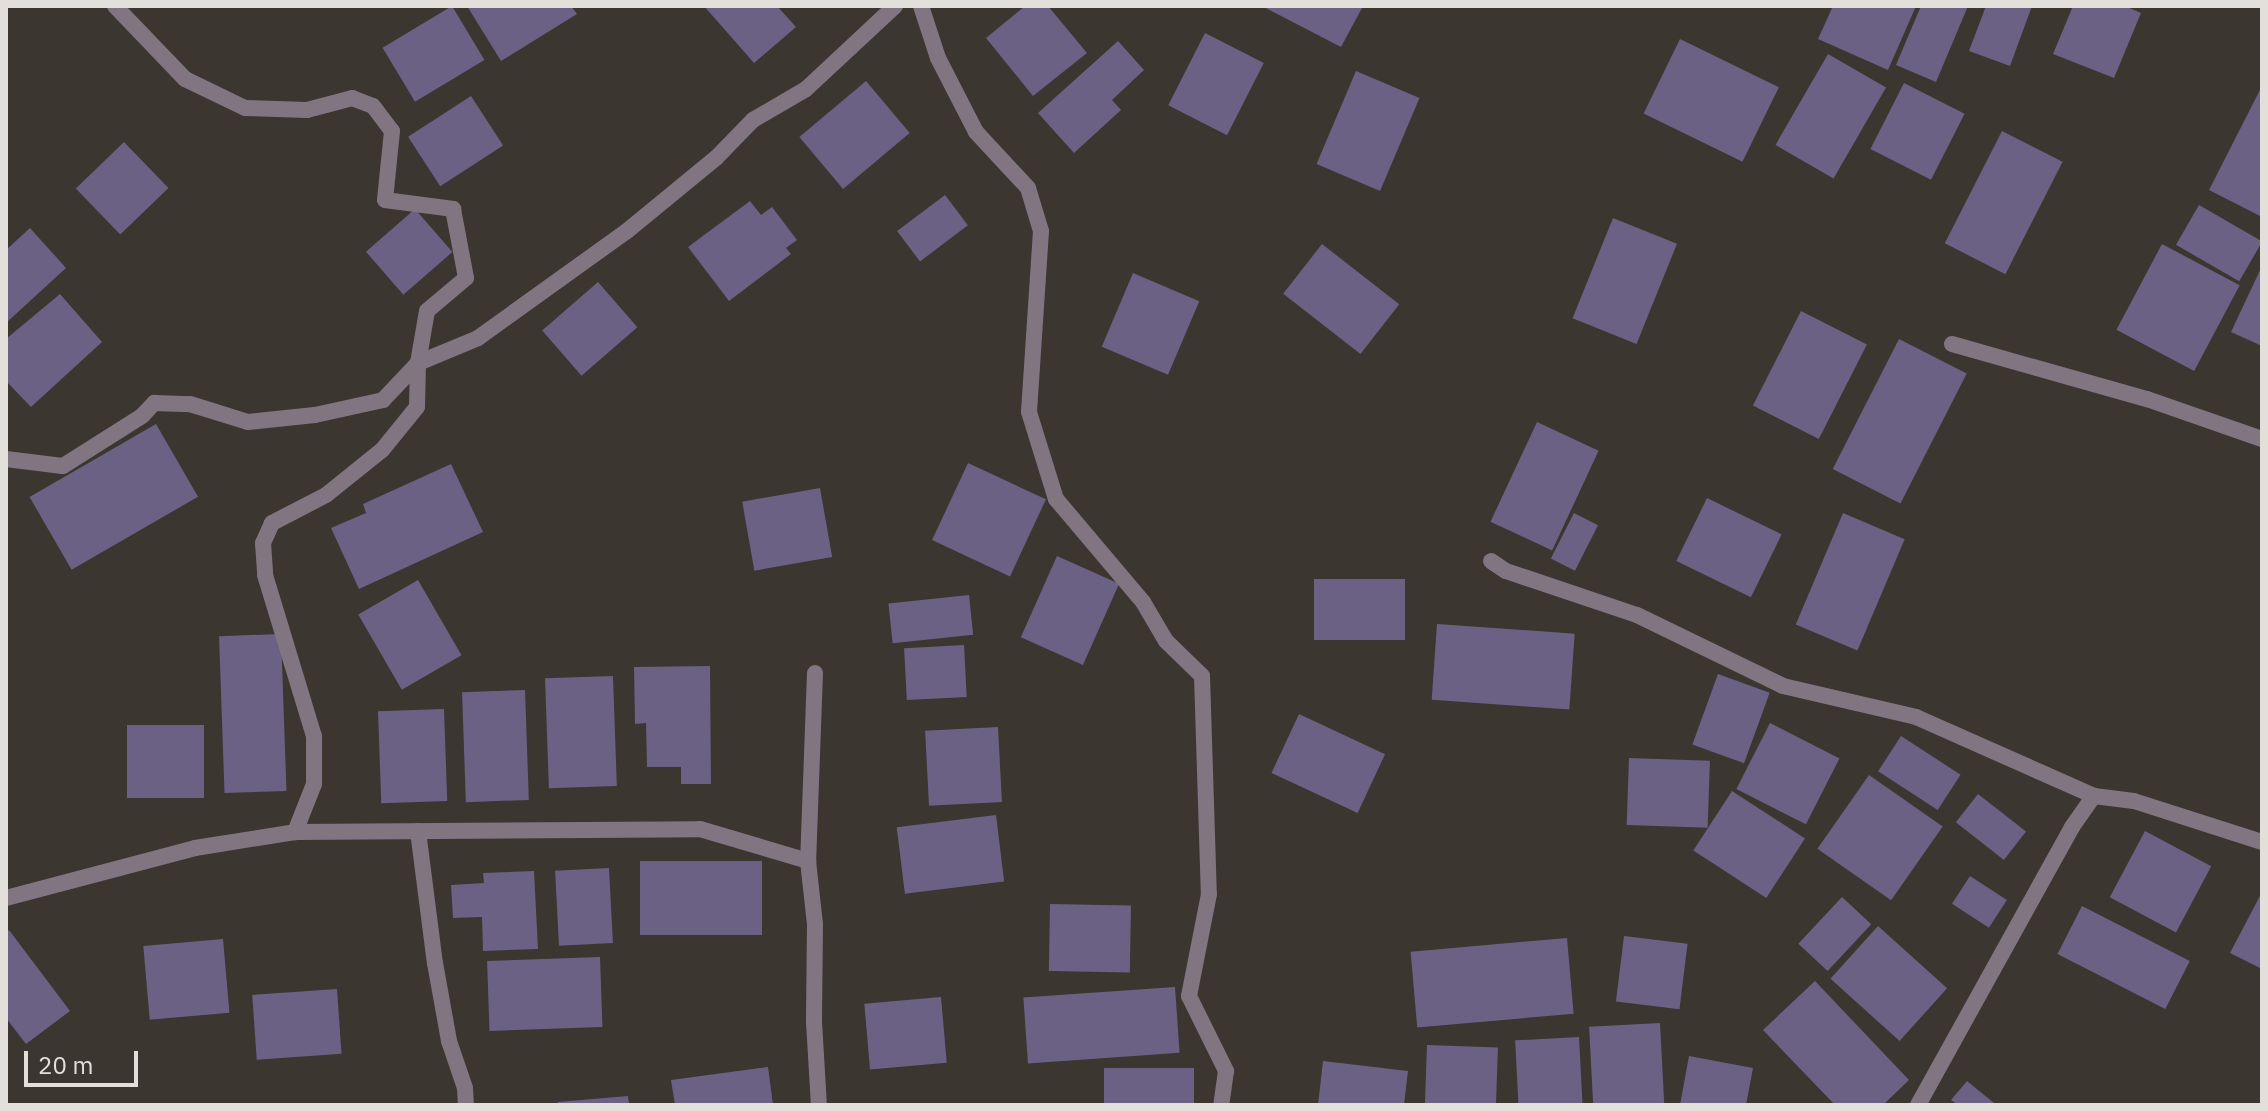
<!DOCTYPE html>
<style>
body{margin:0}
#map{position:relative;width:2268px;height:1111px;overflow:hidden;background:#3b3630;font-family:"IBM Plex Sans",sans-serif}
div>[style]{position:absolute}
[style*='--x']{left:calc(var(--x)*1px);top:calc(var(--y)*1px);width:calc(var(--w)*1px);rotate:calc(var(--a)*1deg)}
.building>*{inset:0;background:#6a6184;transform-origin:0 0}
.street>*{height:16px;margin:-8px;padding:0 8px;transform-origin:8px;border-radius:8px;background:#827582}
span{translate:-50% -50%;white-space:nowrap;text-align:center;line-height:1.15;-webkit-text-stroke:8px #3b3630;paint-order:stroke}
.frame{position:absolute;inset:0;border:8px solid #e3e0dc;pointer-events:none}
.scale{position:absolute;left:24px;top:1051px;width:114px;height:36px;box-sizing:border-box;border:4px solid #e3e0dc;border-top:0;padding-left:10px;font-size:24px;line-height:28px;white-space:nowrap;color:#e3e0dc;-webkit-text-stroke:6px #3b3630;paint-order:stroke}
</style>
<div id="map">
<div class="building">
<div style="left:452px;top:6px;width:63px;height:81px;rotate:59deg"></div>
<div style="clip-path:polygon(467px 6px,571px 6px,577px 14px,501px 61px)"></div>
<div style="clip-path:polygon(704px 6px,777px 6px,796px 27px,754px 63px)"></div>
<div style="clip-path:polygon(1025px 6px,1048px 6px,1087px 53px,1033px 96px,986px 38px)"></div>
<div style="clip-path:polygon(1262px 6px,1363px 6px,1341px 47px)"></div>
<div style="clip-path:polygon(1833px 6px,1916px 6px,1888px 70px,1818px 39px)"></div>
<div style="clip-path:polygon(1921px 6px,1968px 6px,1936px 82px,1896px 65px)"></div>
<div style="clip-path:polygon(1986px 6px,2032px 6px,2010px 66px,1969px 51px)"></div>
<div style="clip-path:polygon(2073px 6px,2125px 6px,2141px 13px,2114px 78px,2053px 54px)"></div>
<div style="left:1205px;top:33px;width:66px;height:81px;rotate:27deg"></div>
<div style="left:1680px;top:39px;width:110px;height:83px;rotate:26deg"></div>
<div style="clip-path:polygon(1118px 41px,1144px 70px,1112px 100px,1121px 110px,1074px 153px,1038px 113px)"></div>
<div style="left:1828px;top:54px;width:67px;height:105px;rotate:30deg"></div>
<div style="left:1356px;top:71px;width:69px;height:101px;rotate:23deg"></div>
<div style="left:866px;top:81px;width:68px;height:87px;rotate:50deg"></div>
<div style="left:1904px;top:83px;width:68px;height:74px;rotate:27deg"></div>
<div style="clip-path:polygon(2262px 86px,2262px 217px,2209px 190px)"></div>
<div style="left:471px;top:96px;width:59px;height:75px;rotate:57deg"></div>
<div style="left:2002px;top:131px;width:68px;height:126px;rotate:27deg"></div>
<div style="left:124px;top:142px;width:64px;height:67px;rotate:46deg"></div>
<div style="left:945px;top:195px;width:38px;height:60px;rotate:53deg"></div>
<div style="clip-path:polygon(750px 201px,761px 215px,772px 207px,797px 240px,786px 248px,791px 254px,729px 301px,688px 247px)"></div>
<div style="left:2199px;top:205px;width:73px;height:46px;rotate:30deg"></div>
<div style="left:415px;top:209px;width:57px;height:65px;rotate:49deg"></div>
<div style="left:1613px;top:218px;width:69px;height:108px;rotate:22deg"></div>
<div style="clip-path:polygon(30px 228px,66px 268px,6px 323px,6px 250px)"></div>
<div style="left:1322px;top:244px;width:98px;height:63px;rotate:38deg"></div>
<div style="left:2162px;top:244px;width:88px;height:97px;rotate:28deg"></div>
<div style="clip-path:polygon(2262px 266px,2262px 346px,2231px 332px)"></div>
<div style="left:1133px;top:273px;width:72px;height:80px;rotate:23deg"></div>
<div style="left:598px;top:282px;width:60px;height:74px;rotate:49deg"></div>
<div style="clip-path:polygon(60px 294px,102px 342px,31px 407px,6px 381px,6px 339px)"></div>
<div style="left:1801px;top:311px;width:74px;height:106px;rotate:27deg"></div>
<div style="left:1899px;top:339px;width:76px;height:146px;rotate:27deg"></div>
<div style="left:1537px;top:422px;width:68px;height:110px;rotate:25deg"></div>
<div style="left:156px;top:424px;width:84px;height:146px;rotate:60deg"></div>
<div style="left:968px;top:463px;width:86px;height:85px;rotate:25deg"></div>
<div style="clip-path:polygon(451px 464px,483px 532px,359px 589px,331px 528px,366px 513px,363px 504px)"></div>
<div style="left:820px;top:488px;width:70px;height:79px;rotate:80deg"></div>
<div style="left:1707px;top:498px;width:83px;height:70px;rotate:26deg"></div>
<div style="left:1574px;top:513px;width:27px;height:51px;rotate:27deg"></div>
<div style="left:1843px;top:513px;width:67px;height:121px;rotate:23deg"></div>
<div style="left:1057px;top:556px;width:68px;height:89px;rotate:24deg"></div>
<div style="left:1314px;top:579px;width:91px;height:61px"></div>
<div style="left:418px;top:580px;width:87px;height:69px;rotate:60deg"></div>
<div style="left:969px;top:595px;width:40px;height:81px;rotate:84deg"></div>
<div style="left:1437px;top:624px;width:138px;height:76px;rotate:4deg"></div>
<div style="left:281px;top:634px;width:157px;height:62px;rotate:88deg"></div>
<div style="left:964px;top:645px;width:52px;height:60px;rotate:87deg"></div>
<div style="clip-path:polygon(710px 666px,711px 784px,681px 784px,681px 767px,647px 767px,646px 723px,635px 724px,634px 667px)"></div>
<div style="left:1718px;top:674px;width:55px;height:75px;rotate:20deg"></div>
<div style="left:613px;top:676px;width:110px;height:68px;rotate:88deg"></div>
<div style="left:525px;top:690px;width:110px;height:63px;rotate:88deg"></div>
<div style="left:444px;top:709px;width:92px;height:66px;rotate:88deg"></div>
<div style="left:1299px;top:714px;width:95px;height:65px;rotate:25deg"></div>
<div style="left:1770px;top:723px;width:78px;height:74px;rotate:27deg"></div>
<div style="left:127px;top:725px;width:77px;height:73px"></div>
<div style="left:998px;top:727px;width:75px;height:73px;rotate:87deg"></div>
<div style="left:1901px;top:736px;width:71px;height:42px;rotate:33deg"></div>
<div style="left:1629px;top:758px;width:81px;height:67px;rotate:2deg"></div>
<div style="left:1869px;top:775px;width:90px;height:90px;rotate:35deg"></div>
<div style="left:1732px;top:791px;width:87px;height:71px;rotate:33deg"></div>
<div style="left:1978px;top:794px;width:61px;height:36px;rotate:38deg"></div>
<div style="left:996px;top:815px;width:67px;height:100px;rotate:83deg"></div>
<div style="left:2145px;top:831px;width:75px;height:75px;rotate:28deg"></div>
<div style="left:762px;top:861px;width:74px;height:122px;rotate:90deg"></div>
<div style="left:609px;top:868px;width:75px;height:54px;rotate:87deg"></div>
<div style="clip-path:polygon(534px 871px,538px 949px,483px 951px,482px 917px,453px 918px,451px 885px,484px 883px,483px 873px)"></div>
<div style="left:1970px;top:876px;width:44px;height:33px;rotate:33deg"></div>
<div style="clip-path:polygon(2262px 892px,2262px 969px,2230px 953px)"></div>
<div style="left:1842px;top:897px;width:40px;height:64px;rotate:43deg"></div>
<div style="left:1050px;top:904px;width:81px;height:67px;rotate:1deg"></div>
<div style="left:2082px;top:906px;width:121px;height:54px;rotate:27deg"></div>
<div style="left:1878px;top:926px;width:93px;height:71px;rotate:42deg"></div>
<div style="clip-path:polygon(9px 930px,70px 1011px,26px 1044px,6px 1018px,6px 933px)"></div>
<div style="left:1624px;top:936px;width:64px;height:66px;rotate:7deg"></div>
<div style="left:1567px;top:938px;width:76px;height:157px;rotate:85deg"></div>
<div style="left:223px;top:939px;width:74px;height:80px;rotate:85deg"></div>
<div style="left:600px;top:957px;width:70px;height:113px;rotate:88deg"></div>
<div style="clip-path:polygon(1815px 981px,1909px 1080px,1883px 1105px,1835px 1105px,1763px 1030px)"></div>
<div style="left:1175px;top:987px;width:66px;height:152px;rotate:86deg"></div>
<div style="left:337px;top:989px;width:65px;height:85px;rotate:86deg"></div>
<div style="left:941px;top:997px;width:66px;height:77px;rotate:85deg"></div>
<div style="left:1660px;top:1023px;width:82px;height:71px;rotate:87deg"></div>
<div style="left:1579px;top:1037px;width:68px;height:64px;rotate:87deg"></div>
<div style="left:1427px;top:1045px;width:71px;height:60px;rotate:2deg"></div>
<div style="clip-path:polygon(1689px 1056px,1753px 1068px,1746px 1105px,1680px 1105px)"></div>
<div style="clip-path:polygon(1323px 1061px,1408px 1071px,1404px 1105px,1318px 1105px)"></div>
<div style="clip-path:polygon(768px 1067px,773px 1105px,675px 1105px,671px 1080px)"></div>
<div style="left:1104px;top:1068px;width:90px;height:37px"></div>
<div style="clip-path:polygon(1967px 1081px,1994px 1103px,1993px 1105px,1958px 1105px,1951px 1100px)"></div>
<div style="clip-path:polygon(628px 1096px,629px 1105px,558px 1105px,558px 1102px)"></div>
</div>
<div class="street">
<div style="--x:115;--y:6;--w:101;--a:46.2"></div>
<div style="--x:185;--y:79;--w:67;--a:25.8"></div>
<div style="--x:245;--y:108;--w:62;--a:1.8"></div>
<div style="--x:307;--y:110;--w:47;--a:-14.9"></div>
<div style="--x:352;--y:98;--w:22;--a:21"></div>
<div style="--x:373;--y:106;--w:31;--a:53"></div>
<div style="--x:392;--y:131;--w:69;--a:95.8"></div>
<div style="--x:385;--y:200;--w:69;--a:7.5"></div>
<div style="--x:453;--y:209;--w:70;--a:79.3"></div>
<div style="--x:466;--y:278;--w:51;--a:139.8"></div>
<div style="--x:427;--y:311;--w:53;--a:99.8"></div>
<div style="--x:418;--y:363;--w:44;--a:91.3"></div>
<div style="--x:417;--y:407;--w:55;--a:129.1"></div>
<div style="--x:382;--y:450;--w:72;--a:141.2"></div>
<div style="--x:326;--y:495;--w:61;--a:152.6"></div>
<div style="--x:272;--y:523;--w:22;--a:114"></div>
<div style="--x:263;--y:543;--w:32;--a:86"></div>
<div style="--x:265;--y:575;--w:168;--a:73.1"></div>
<div style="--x:314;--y:736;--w:48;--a:90"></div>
<div style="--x:314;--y:784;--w:52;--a:111.6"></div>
<div style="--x:921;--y:6;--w:55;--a:71.9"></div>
<div style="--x:938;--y:58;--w:83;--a:62.8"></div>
<div style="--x:976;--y:132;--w:76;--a:47.1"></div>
<div style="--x:1028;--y:188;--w:45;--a:73.2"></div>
<div style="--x:1041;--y:231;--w:181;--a:93.8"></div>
<div style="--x:1029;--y:412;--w:91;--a:72.8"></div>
<div style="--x:1056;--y:499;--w:135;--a:49.8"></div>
<div style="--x:1143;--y:602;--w:45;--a:59.5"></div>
<div style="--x:1166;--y:641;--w:50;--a:44.2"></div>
<div style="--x:1202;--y:676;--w:218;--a:88.2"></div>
<div style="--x:1209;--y:894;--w:104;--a:101.1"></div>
<div style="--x:1189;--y:996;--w:84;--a:63.7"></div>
<div style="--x:1226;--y:1071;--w:34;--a:98"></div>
<div style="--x:1952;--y:344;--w:203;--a:15.8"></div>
<div style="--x:2147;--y:399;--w:122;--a:19.2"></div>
<div style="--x:6;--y:459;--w:57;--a:7"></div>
<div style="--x:63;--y:466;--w:93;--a:-32.3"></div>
<div style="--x:142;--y:416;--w:18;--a:-47"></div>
<div style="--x:154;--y:403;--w:36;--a:2"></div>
<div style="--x:190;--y:404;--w:61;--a:17.2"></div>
<div style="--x:248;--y:422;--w:67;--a:-6"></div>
<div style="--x:315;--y:415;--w:70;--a:-12.4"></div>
<div style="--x:383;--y:400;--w:51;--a:-46.6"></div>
<div style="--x:418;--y:363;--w:65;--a:-22.6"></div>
<div style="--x:478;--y:338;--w:183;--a:-35.7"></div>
<div style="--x:627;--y:231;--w:115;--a:-39.4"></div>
<div style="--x:716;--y:158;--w:53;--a:-45.8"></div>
<div style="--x:753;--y:120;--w:61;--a:-30.3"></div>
<div style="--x:806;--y:89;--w:122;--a:-43"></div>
<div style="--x:1491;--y:561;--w:18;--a:34"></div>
<div style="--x:1506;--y:571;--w:138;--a:18.6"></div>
<div style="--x:1637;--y:615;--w:162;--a:25.9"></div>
<div style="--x:1783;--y:686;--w:137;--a:13.1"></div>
<div style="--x:1916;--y:717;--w:195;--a:23.9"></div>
<div style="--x:815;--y:673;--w:188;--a:92.1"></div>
<div style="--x:808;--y:861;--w:63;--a:83.7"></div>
<div style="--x:815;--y:924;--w:98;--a:90.6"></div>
<div style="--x:814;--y:1022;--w:83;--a:86.6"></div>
<div style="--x:418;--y:831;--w:133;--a:82.7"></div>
<div style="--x:435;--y:963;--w:79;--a:79.8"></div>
<div style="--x:449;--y:1041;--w:50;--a:71.2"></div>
<div style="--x:465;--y:1088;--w:17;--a:87"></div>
<div style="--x:6;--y:898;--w:196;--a:-14.8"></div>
<div style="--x:195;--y:848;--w:101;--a:-9.1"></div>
<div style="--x:295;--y:832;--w:405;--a:-0.4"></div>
<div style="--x:700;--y:829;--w:113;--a:16.5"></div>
<div style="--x:1918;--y:1105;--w:318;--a:-61"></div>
<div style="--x:2072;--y:827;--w:38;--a:-55"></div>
<div style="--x:2094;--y:796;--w:40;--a:7.1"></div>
<div style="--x:2134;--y:801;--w:134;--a:17.8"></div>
</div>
<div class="frame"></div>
<div class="scale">20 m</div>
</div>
